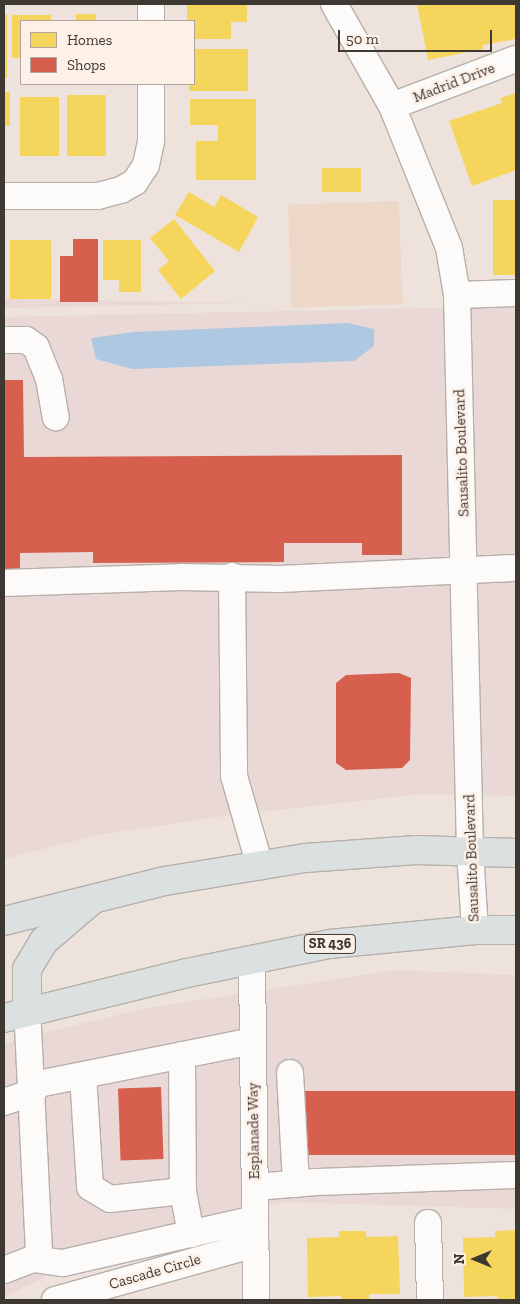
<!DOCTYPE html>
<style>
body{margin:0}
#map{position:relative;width:520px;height:1304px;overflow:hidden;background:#ede3dc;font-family:"Zilla Slab",serif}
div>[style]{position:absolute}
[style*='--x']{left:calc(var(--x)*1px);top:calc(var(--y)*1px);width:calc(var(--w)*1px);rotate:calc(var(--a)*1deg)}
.commercial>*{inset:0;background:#ead8d7}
.green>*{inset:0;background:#edd7c7;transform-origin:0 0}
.water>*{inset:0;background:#adc8e0}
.homes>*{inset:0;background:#f6d55c;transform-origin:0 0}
.shops>*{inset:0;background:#d6604d;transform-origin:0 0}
.roads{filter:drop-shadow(1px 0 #b7afa9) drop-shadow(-1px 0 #b7afa9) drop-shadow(0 1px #b7afa9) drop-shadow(0 -1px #b7afa9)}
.minor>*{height:26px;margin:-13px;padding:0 13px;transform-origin:13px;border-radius:13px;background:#fcfbfa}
.major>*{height:28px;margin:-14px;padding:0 14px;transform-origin:14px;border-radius:14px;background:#dbe1e0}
span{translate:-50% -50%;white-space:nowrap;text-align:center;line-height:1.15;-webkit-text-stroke:5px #fdf0e7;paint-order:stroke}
.shield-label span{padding:1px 4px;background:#fdf0e7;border:1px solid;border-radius:4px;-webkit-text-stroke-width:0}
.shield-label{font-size:14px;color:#3e3833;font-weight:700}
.street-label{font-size:15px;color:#3e3833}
.frame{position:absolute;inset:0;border:5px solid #3e3833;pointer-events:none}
.legend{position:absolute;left:20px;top:20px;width:175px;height:65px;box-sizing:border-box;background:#fdf0e7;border:1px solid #b1a69f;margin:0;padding:6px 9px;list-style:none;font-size:15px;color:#3e3833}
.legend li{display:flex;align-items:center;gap:10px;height:25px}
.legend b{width:25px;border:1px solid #b1a69f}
.north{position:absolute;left:450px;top:1234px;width:50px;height:50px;-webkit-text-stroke:4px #fdf0e7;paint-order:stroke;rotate:270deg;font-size:14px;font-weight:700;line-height:20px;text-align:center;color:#3e3833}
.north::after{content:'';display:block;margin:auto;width:18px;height:22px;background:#3e3833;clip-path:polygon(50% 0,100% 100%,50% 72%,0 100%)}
.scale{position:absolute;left:338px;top:30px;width:154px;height:22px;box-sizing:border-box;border:2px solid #3e3833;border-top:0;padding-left:6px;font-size:15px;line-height:18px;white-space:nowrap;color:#3e3833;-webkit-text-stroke:4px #fdf0e7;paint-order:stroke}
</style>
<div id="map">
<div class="commercial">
<div style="clip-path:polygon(4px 299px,253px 303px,4px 308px)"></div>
<div style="clip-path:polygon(516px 306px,516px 796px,423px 794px,225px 816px,98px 835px,4px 859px,4px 317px)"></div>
<div style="clip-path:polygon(395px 970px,516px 975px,516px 1209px,284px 1202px,75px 1263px,4px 1297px,4px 1043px,141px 1009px)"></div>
</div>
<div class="green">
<div style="left:399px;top:201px;width:103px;height:111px;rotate:88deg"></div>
</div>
<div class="water">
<div style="clip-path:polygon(348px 323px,374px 329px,374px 346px,354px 361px,132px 369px,96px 359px,91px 338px,134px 332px)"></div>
</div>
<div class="homes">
<div style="clip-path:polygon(187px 4px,247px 4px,247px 22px,231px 22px,231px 39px,194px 39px,194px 21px,187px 21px)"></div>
<div style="clip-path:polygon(417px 4px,516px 4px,515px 39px,483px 45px,483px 49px,428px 60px)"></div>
<div style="left:4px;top:14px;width:3px;height:64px"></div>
<div style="left:76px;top:14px;width:20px;height:7px"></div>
<div style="clip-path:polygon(12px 15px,51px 15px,51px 21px,21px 21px,21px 58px,12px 58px)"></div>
<div style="clip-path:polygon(194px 49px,248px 49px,248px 91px,189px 91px,189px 84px,194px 84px)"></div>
<div style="left:4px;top:92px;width:6px;height:34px"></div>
<div style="clip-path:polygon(516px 93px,516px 170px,472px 186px,449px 121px,502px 103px,500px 98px)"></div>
<div style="left:67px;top:95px;width:39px;height:61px"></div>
<div style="left:20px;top:97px;width:39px;height:59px"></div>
<div style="clip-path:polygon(190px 99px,256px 99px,256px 180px,196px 180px,196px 141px,218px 141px,218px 125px,190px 125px)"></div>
<div style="left:322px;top:168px;width:39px;height:24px"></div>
<div style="clip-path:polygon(189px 192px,214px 207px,221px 195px,258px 217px,239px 252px,175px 215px)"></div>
<div style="left:493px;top:200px;width:23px;height:75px"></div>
<div style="clip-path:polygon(174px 219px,215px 271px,181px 299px,158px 270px,169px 261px,150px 238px)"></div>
<div style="left:10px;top:240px;width:41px;height:59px"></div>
<div style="clip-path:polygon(103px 240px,141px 240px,141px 292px,119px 292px,119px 280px,103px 280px)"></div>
<div style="clip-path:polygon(516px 1230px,516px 1300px,498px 1300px,497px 1296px,464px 1297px,463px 1238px,495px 1237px,495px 1231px)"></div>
<div style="clip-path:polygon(339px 1231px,366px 1231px,366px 1237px,398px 1236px,400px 1294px,369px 1294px,370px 1300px,342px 1300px,341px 1296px,308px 1297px,307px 1238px,339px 1237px)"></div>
</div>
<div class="shops">
<div style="clip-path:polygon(73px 239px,98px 239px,98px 302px,60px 302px,60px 256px,73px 256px)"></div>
<div style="clip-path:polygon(4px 380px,23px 380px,24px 457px,402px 455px,402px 555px,362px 555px,362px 543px,284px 543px,284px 562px,93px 563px,93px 552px,20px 553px,20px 569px,4px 569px)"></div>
<div style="clip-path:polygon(399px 673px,411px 678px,410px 760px,402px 768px,346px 770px,336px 763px,336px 683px,346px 675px)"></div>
<div style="left:161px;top:1087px;width:72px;height:43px;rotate:88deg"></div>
<div style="left:516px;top:1091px;width:64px;height:215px;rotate:90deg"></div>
</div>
<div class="roads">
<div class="minor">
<div style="--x:151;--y:4;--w:17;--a:90"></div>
<div style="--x:334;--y:4;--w:117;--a:60.4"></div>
<div style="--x:392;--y:106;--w:153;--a:68.1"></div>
<div style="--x:449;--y:248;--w:48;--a:80.3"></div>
<div style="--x:457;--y:295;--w:557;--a:88.66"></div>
<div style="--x:470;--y:852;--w:78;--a:86.3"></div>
<div style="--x:392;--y:106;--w:133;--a:-20.8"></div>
<div style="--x:4;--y:196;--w:94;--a:0"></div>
<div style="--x:98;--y:196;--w:24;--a:-15"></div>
<div style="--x:121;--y:190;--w:16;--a:-30"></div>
<div style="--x:135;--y:182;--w:20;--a:-57"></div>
<div style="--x:146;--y:165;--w:25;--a:-78"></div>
<div style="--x:151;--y:141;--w:57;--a:-90"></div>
<div style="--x:457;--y:295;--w:59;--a:-1.9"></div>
<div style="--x:4;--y:340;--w:22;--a:0"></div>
<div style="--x:26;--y:340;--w:12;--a:35"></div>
<div style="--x:36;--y:347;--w:35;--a:68"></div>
<div style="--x:49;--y:379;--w:39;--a:80"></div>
<div style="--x:232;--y:576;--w:200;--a:89.4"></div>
<div style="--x:234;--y:776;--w:94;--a:73.9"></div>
<div style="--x:4;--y:583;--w:177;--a:-1.9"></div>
<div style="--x:181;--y:577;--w:99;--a:1.2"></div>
<div style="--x:280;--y:579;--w:236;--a:-2.7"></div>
<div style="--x:252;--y:962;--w:338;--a:89.3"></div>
<div style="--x:182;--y:1055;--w:136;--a:89.6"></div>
<div style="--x:183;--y:1191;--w:44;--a:79.5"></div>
<div style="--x:290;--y:1073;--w:111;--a:86.9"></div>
<div style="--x:83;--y:1075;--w:112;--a:86.4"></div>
<div style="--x:90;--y:1187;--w:23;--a:31"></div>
<div style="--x:110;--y:1199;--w:73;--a:-6.3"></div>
<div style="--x:33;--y:1085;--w:224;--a:-11.3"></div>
<div style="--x:4;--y:1102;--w:31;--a:-19"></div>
<div style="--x:255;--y:1187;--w:61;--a:-4.7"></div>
<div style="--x:316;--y:1182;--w:200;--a:-2"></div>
<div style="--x:428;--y:1223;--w:77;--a:88.5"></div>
<div style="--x:33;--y:1259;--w:30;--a:8"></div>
<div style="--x:63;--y:1263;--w:197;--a:-12.9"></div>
<div style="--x:4;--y:1270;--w:31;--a:-21"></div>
<div style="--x:33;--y:1259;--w:9;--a:-49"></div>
<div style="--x:39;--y:1252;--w:242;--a:-92.8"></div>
<div style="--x:55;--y:1300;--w:208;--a:-15.6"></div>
</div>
<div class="major">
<div style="--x:4;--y:921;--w:166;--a:-14"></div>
<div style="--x:165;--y:881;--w:142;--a:-9.3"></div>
<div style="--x:305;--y:858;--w:112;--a:-4.1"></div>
<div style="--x:417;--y:850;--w:99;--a:1.7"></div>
<div style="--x:27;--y:1010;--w:41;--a:-90"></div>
<div style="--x:27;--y:969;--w:33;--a:-59"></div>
<div style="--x:44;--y:941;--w:62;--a:-40.4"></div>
<div style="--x:4;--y:1018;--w:188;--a:-13.8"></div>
<div style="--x:187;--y:973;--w:146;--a:-11.5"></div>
<div style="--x:330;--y:944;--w:146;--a:-5.5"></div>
<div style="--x:475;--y:930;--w:41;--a:0"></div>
</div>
</div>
<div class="shield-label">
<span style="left:330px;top:944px">SR 436</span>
</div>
<div class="street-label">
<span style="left:454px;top:83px;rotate:-21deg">Madrid Drive</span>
<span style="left:462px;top:453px;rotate:-92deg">Sausalito Boulevard</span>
<span style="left:472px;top:858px;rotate:-92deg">Sausalito Boulevard</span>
<span style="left:254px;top:1131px;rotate:-91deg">Esplanade Way</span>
<span style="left:155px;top:1272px;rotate:-16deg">Cascade Circle</span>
</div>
<div class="frame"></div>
<ul class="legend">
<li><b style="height:14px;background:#f6d55c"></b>Homes</li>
<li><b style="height:14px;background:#d6604d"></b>Shops</li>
</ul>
<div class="north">N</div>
<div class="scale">50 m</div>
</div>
